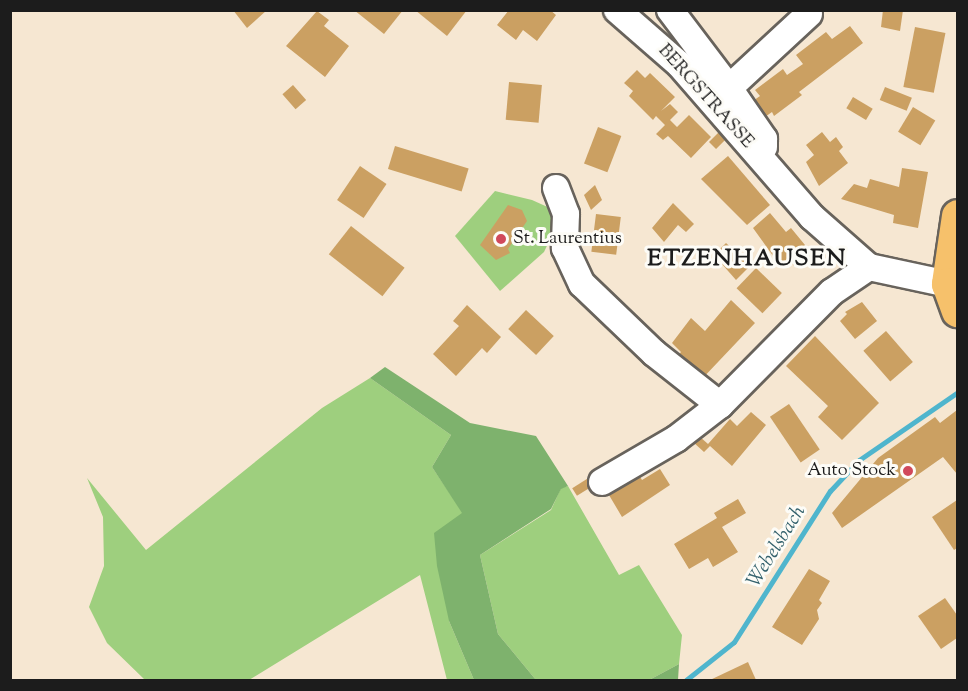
<!DOCTYPE html>
<style>
body{margin:0}
#map{position:relative;width:968px;height:691px;overflow:hidden;background:#f6e7d2;font-family:"Sorts Mill Goudy",serif}
div>[style]{position:absolute}
[style*='--x']{left:calc(var(--x)*1px);top:calc(var(--y)*1px);width:calc(var(--w)*1px);rotate:calc(var(--a)*1deg)}
.green>*{inset:0;background:#9ecf7e}
.forest>*{inset:0;background:#7eb26d}
.stream>*{height:5px;margin:-2.5px;padding:0 2.5px;transform-origin:2.5px;border-radius:2.5px;background:#4fb5cd}
.building>*{inset:0;background:#cba062;transform-origin:0 0}
.roads{filter:drop-shadow(2px 0 #68635c) drop-shadow(-2px 0 #68635c) drop-shadow(0 2px #68635c) drop-shadow(0 -2px #68635c)}
.minor>*{height:26px;margin:-13px;padding:0 13px;transform-origin:13px;border-radius:13px;background:#fff}
.major>*{height:32px;margin:-16px;padding:0 16px;transform-origin:16px;border-radius:16px;background:#f6c16b}
.dots>*{width:16px;height:16px;translate:-50% -50%;box-sizing:border-box;border:3px solid #fdfcf7;border-radius:50%}
span{translate:-50% -50%;white-space:nowrap;text-align:center;line-height:1.15;-webkit-text-stroke:6px #fdfcf7;paint-order:stroke}
.street-label{font-size:18px;color:#1c1c1c}
.poi-label{font-size:18px;color:#1c1c1c}
.left{translate:0 -50%;text-align:left}
.right{translate:-100% -50%;text-align:right}
.water-label{font-size:20px;color:#33616c;font-style:italic}
.district-label{font-size:24px;color:#1c1c1c;font-weight:700;letter-spacing:1.5px}
.frame{position:absolute;inset:0;border:12px solid #1c1c1c;pointer-events:none}
</style>
<div id="map">
<div class="green">
<div style="clip-path:polygon(495px 191px,532px 200px,552px 209px,555px 220px,554px 231px,544px 252px,500px 291px,455px 236px)"></div>
<div style="clip-path:polygon(370px 378px,451px 435px,432px 467px,463px 513px,449px 621px,474px 680px,447px 680px,420px 575px,249px 680px,145px 680px,107px 643px,89px 607px,104px 566px,103px 517px,87px 478px,146px 550px,322px 408px)"></div>
<div style="clip-path:polygon(568px 486px,619px 575px,639px 565px,682px 635px,679px 664px,651px 679px,536px 680px,498px 634px,480px 555px,551px 510px,561px 488px)"></div>
</div>
<div class="forest">
<div style="clip-path:polygon(385px 367px,470px 423px,536px 436px,568px 486px,561px 489px,551px 509px,480px 555px,498px 634px,536px 680px,474px 680px,449px 621px,437px 566px,434px 533px,462px 513px,432px 467px,451px 435px,370px 378px)"></div>
<div style="clip-path:polygon(679px 664px,678px 680px,634px 680px,651px 679px)"></div>
</div>
<div class="stream">
<div style="--x:686;--y:680;--w:61;--a:-38.4"></div>
<div style="--x:734;--y:642;--w:179;--a:-57.6"></div>
<div style="--x:830;--y:491;--w:42;--a:-46.9"></div>
<div style="--x:859;--y:460;--w:120;--a:-34.5"></div>
</div>
<div class="building">
<div style="clip-path:polygon(233px 10px,267px 10px,247px 28px)"></div>
<div style="clip-path:polygon(354px 10px,403px 10px,384px 34px)"></div>
<div style="clip-path:polygon(415px 10px,467px 10px,447px 36px)"></div>
<div style="clip-path:polygon(509px 10px,550px 10px,556px 15px,537px 41px,523px 30px,516px 40px,497px 25px)"></div>
<div style="clip-path:polygon(883px 10px,903px 10px,900px 31px,881px 27px)"></div>
<div style="clip-path:polygon(317px 11px,329px 20px,324px 26px,349px 46px,325px 77px,286px 46px)"></div>
<div style="clip-path:polygon(850px 26px,863px 43px,799px 92px,802px 95px,774px 116px,772px 112px,762px 119px,750px 103px,760px 96px,755px 90px,783px 69px,787px 75px,803px 64px,796px 55px,826px 32px,832px 39px)"></div>
<div style="left:915px;top:27px;width:31px;height:61px;rotate:11deg"></div>
<div style="clip-path:polygon(637px 70px,645px 78px,650px 73px,675px 97px,661px 111px,670px 104px,678px 112px,670px 120px,677px 127px,689px 115px,711px 137px,691px 158px,668px 136px,663px 140px,656px 134px,665px 125px,656px 116px,653px 120px,629px 96px,633px 91px,624px 83px)"></div>
<div style="left:509px;top:82px;width:33px;height:38px;rotate:5deg"></div>
<div style="left:293px;top:85px;width:20px;height:14px;rotate:49deg"></div>
<div style="left:885px;top:87px;width:29px;height:14px;rotate:22deg"></div>
<div style="left:853px;top:97px;width:23px;height:13px;rotate:31deg"></div>
<div style="left:913px;top:107px;width:26px;height:29px;rotate:31deg"></div>
<div style="left:598px;top:127px;width:25px;height:39px;rotate:21deg"></div>
<div style="left:721px;top:130px;width:10px;height:17px;rotate:45deg"></div>
<div style="clip-path:polygon(822px 132px,830px 142px,836px 137px,843px 147px,839px 151px,848px 163px,819px 186px,806px 162px,814px 155px,806px 145px)"></div>
<div style="left:395px;top:146px;width:77px;height:24px;rotate:17deg"></div>
<div style="clip-path:polygon(728px 156px,770px 205px,747px 225px,701px 179px)"></div>
<div style="left:360px;top:166px;width:32px;height:41px;rotate:34deg"></div>
<div style="clip-path:polygon(902px 168px,928px 172px,918px 228px,893px 223px,894px 215px,841px 199px,854px 184px,867px 188px,870px 179px,899px 187px)"></div>
<div style="clip-path:polygon(595px 185px,602px 200px,591px 210px,584px 195px)"></div>
<div style="clip-path:polygon(673px 203px,694px 224px,686px 232px,678px 225px,664px 242px,652px 228px)"></div>
<div style="clip-path:polygon(508px 205px,522px 210px,527px 221px,508px 249px,510px 253px,496px 260px,480px 245px)"></div>
<div style="clip-path:polygon(770px 213px,786px 232px,791px 228px,805px 245px,799px 251px,804px 257px,794px 266px,789px 260px,781px 267px,753px 228px)"></div>
<div style="left:596px;top:214px;width:25px;height:38px;rotate:7deg"></div>
<div style="left:351px;top:226px;width:68px;height:36px;rotate:38deg"></div>
<div style="clip-path:polygon(726px 243px,750px 266px,736px 280px,714px 255px)"></div>
<div style="left:756px;top:268px;width:36px;height:28px;rotate:44deg"></div>
<div style="clip-path:polygon(731px 300px,755px 323px,700px 381px,676px 358px,681px 352px,672px 343px,691px 318px,705px 331px)"></div>
<div style="clip-path:polygon(862px 302px,877px 321px,855px 339px,840px 321px,847px 314px,845px 312px)"></div>
<div style="clip-path:polygon(467px 305px,501px 337px,487px 353px,482px 348px,456px 376px,433px 354px,459px 326px,453px 321px)"></div>
<div style="left:526px;top:310px;width:38px;height:26px;rotate:43deg"></div>
<div style="left:886px;top:331px;width:41px;height:30px;rotate:49deg"></div>
<div style="clip-path:polygon(815px 336px,879px 403px,842px 440px,818px 417px,828px 406px,786px 366px)"></div>
<div style="left:789px;top:404px;width:55px;height:23px;rotate:56deg"></div>
<div style="clip-path:polygon(957px 410px,957px 474px,943px 457px,842px 528px,832px 513px,878px 458px,935px 417px,940px 423px)"></div>
<div style="clip-path:polygon(751px 412px,766px 425px,732px 466px,710px 446px,704px 452px,693px 442px,699px 436px,708px 444px,730px 419px,737px 426px)"></div>
<div style="clip-path:polygon(660px 469px,670px 485px,622px 517px,606px 490px,637px 472px,642px 480px)"></div>
<div style="left:590px;top:477px;width:9px;height:21px;rotate:58deg"></div>
<div style="clip-path:polygon(738px 499px,746px 513px,722px 527px,738px 552px,713px 567px,708px 558px,689px 569px,674px 544px,717px 518px,714px 513px)"></div>
<div style="clip-path:polygon(957px 500px,957px 548px,954px 550px,932px 517px)"></div>
<div style="clip-path:polygon(809px 569px,830px 581px,819px 600px,822px 603px,817px 610px,819px 619px,802px 645px,772px 627px)"></div>
<div style="clip-path:polygon(945px 598px,957px 615px,957px 638px,941px 649px,918px 616px)"></div>
<div style="clip-path:polygon(748px 662px,756px 680px,710px 680px)"></div>
</div>
<div class="roads">
<div class="minor">
<div style="--x:617;--y:10;--w:82;--a:41.1"></div>
<div style="--x:679;--y:64;--w:203;--a:49"></div>
<div style="--x:812;--y:217;--w:76;--a:41.3"></div>
<div style="--x:869;--y:267;--w:81;--a:12.1"></div>
<div style="--x:670;--y:10;--w:98;--a:52.9"></div>
<div style="--x:729;--y:88;--w:62;--a:55.5"></div>
<div style="--x:764;--y:139;--w:8;--a:90"></div>
<div style="--x:729;--y:88;--w:109;--a:-42.8"></div>
<div style="--x:556;--y:188;--w:28;--a:69"></div>
<div style="--x:566;--y:214;--w:34;--a:92"></div>
<div style="--x:565;--y:248;--w:40;--a:65"></div>
<div style="--x:582;--y:284;--w:100;--a:43.8"></div>
<div style="--x:654;--y:353;--w:84;--a:38.2"></div>
<div style="--x:602;--y:482;--w:86;--a:-30.2"></div>
<div style="--x:676;--y:439;--w:56;--a:-37.7"></div>
<div style="--x:720;--y:405;--w:159;--a:-45.3"></div>
<div style="--x:832;--y:292;--w:45;--a:-34"></div>
</div>
<div class="major">
<div style="--x:958;--y:216;--w:69;--a:98.4"></div>
<div style="--x:948;--y:284;--w:29;--a:70"></div>
</div>
</div>
<div class="dots">
<div style="left:501px;top:239px;background:#d1495b"></div>
<div style="left:908px;top:471px;background:#d1495b"></div>
</div>
<div class="street-label">
<span style="left:705px;top:97px;rotate:48deg">BERGSTRASSE</span>
</div>
<div class="poi-label">
<span class="left" style="left:513px;top:239px">St. Laurentius</span>
<span class="right" style="left:896px;top:471px">Auto Stock</span>
</div>
<div class="water-label">
<span style="left:777px;top:547px;rotate:-58deg">Webelsbach</span>
</div>
<div class="district-label">
<span style="left:747px;top:260px">ETZENHAUSEN</span>
</div>
<div class="frame"></div>
</div>
